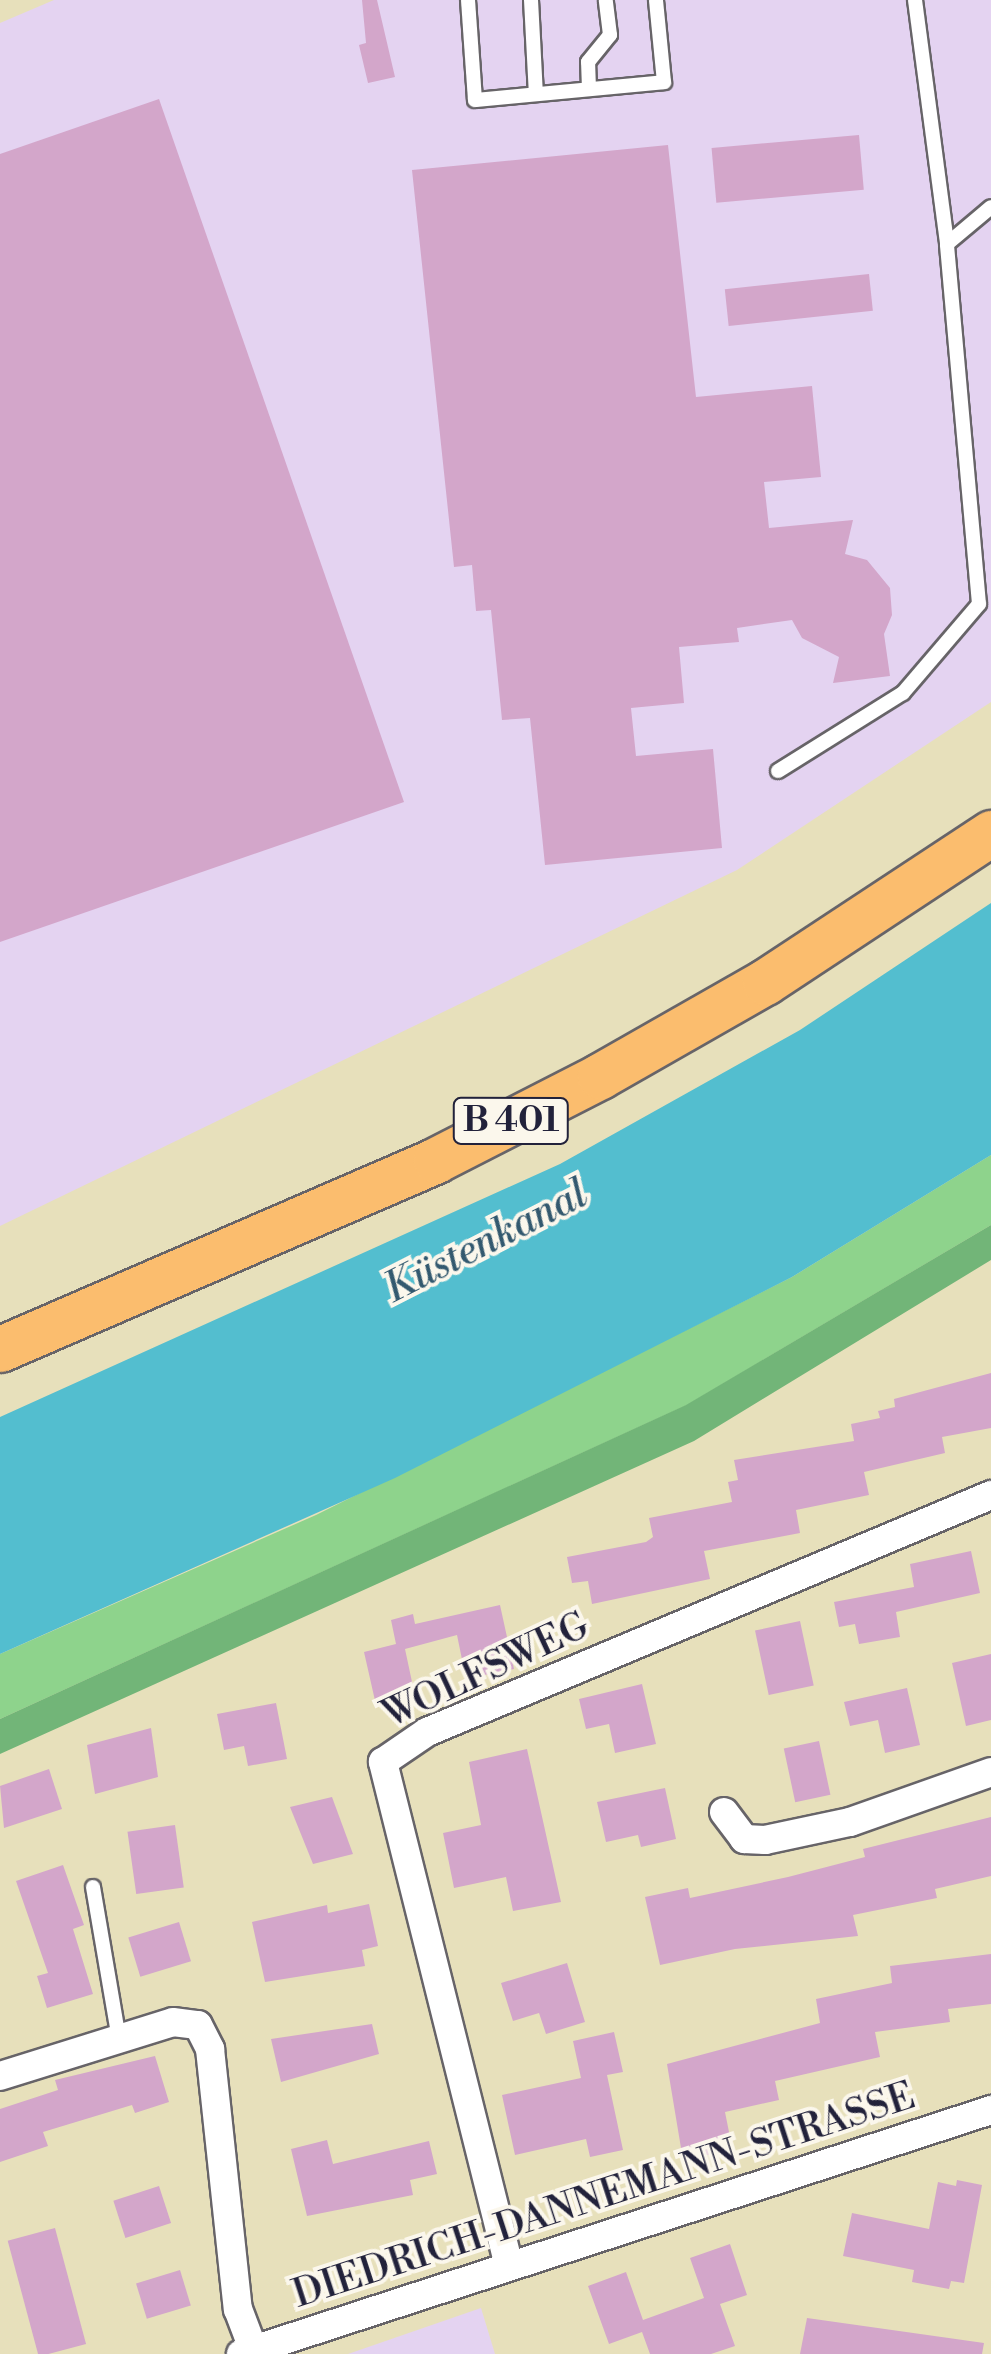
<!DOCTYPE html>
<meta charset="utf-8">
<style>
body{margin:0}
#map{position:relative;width:991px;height:2354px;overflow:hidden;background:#e7e0bb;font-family:"Libre Bodoni",serif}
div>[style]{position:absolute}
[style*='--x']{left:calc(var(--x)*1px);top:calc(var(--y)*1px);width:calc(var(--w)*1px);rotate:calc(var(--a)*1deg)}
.built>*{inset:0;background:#e4d3f1}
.green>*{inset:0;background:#8ed38c}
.forest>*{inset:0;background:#72b578}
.water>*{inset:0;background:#53becf}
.building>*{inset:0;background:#d3a6ca;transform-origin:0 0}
.roads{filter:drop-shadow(2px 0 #676468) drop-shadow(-2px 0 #676468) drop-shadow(0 2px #676468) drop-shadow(0 -2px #676468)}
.lane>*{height:14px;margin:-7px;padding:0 7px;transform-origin:7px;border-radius:7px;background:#fff}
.street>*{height:28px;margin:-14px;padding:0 14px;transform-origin:14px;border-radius:14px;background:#fff}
.primary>*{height:45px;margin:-22.5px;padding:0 22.5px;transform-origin:22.5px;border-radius:22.5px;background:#fbbd6e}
span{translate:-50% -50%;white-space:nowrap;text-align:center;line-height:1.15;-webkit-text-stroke:8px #fbf7ec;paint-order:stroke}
.shield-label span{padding:2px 8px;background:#fbf7ec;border:2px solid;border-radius:8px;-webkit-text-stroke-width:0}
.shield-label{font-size:35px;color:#22223b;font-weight:700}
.street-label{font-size:38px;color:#22223b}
.water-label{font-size:40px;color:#33596f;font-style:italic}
</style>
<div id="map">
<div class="built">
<div style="clip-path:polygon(54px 0,991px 0,991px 702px,737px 870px,0 1226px,0 23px)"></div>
<div style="clip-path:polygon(481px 2308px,495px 2354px,348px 2354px)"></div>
</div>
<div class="green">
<div style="clip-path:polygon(991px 1155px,991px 1225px,687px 1405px,0 1719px,0 1654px,316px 1515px,792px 1277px)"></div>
</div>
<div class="forest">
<div style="clip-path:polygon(991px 1225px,991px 1260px,694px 1441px,0 1754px,0 1719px,686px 1405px)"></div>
</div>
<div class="water">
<div style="clip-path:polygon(991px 903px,991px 1155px,792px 1277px,395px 1478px,0 1654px,0 1417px,560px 1164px,800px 1030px)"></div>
</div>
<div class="building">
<div style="clip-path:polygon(362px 0,377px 0,395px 77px,368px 83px,359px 45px,366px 43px)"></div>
<div style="clip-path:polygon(159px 99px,404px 802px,0 942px,0 154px)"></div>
<div style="left:859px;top:135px;width:55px;height:148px;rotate:85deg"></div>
<div style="clip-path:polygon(668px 145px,696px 397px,812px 386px,821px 477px,764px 482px,769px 528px,853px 520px,845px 554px,867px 560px,890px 588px,892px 615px,884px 634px,890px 676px,833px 683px,839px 657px,802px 638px,792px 620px,737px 628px,739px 642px,679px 647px,684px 703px,631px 708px,636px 756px,713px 749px,722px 848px,545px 865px,530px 718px,502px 720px,491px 610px,476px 611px,472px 565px,454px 567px,412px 170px)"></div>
<div style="left:869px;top:274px;width:37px;height:145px;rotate:84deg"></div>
<div style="clip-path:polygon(991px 1373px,991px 1428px,942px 1437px,945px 1453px,864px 1472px,869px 1495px,796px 1510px,800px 1533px,704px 1551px,710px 1579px,592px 1604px,588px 1581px,572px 1583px,567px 1557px,646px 1542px,653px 1537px,649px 1518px,732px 1502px,728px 1482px,738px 1480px,734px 1460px,854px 1441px,851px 1424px,880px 1418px,878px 1411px,895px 1407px,894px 1399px)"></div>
<div style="clip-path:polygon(971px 1551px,980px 1593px,896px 1612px,900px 1637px,859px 1644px,855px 1624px,839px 1627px,834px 1602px,914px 1587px,910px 1564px)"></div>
<div style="clip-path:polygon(500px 1605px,514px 1669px,466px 1679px,457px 1635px,405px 1649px,415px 1696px,376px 1705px,364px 1652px,396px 1644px,391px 1620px,413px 1614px,415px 1624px)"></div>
<div style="left:800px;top:1621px;width:66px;height:46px;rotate:78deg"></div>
<div style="clip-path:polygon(991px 1654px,991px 1720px,966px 1726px,952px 1663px)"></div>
<div style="clip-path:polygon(642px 1684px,656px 1744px,615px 1753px,609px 1724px,586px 1729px,579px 1699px)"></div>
<div style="clip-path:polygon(907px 1688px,920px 1745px,885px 1753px,878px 1720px,850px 1726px,844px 1702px)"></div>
<div style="clip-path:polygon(276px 1703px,287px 1759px,248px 1766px,244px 1746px,224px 1750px,217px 1714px)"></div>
<div style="clip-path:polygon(151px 1728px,158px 1777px,95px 1794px,87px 1745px)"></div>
<div style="left:819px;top:1741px;width:55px;height:36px;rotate:78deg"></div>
<div style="clip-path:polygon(527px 1749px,561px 1902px,513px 1911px,506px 1877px,454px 1888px,443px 1833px,481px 1825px,469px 1762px)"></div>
<div style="clip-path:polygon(49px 1769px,62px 1809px,4px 1828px,0 1786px)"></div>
<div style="clip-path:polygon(665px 1788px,676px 1839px,641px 1847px,638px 1835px,606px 1842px,597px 1802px)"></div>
<div style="clip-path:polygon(332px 1797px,353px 1854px,313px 1864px,290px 1807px)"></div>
<div style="clip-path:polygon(991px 1817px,991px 1876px,935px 1889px,937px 1898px,853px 1915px,858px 1936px,735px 1949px,660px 1965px,645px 1897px,688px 1888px,690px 1898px,788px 1877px,865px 1857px,863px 1849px)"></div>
<div style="left:175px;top:1825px;width:63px;height:48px;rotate:82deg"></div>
<div style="clip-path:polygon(63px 1865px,84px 1925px,73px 1929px,93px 1994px,47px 2008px,37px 1976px,48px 1973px,16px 1881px)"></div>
<div style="clip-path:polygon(369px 1904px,378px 1946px,362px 1950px,365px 1966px,265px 1982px,252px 1922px,327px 1905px,328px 1913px)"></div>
<div style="left:179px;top:1922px;width:41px;height:53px;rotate:73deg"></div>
<div style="clip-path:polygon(991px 1954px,991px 2004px,948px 2009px,950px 2022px,875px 2032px,880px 2057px,775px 2081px,779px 2100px,725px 2112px,731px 2142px,722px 2144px,723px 2152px,683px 2160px,667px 2064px,820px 2023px,816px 1999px,892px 1983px,890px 1966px)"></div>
<div style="clip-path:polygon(567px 1963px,585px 2022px,546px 2034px,539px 2013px,513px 2021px,501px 1983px)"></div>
<div style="clip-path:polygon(372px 2024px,379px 2054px,281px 2082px,271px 2039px)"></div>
<div style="clip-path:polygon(614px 2032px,623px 2072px,607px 2075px,623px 2150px,590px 2157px,586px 2139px,515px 2155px,502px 2095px,581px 2078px,573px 2041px)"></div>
<div style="clip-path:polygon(155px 2056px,169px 2102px,135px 2113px,132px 2105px,43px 2132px,48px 2146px,0 2162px,0 2109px,58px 2090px,55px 2080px)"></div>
<div style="clip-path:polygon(327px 2140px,333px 2164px,429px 2141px,437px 2174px,410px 2180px,413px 2195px,307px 2216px,291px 2149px)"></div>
<div style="clip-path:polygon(957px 2180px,982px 2185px,964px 2283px,951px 2281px,949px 2289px,912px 2282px,914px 2270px,843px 2256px,852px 2213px,929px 2229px,938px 2182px,956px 2186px)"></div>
<div style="left:159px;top:2186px;width:39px;height:48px;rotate:72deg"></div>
<div style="left:55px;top:2228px;width:120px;height:49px;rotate:75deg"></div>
<div style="clip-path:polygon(730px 2244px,747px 2295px,720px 2304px,735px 2346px,711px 2354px,650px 2354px,642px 2332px,609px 2344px,588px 2286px,626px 2272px,643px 2320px,704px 2298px,690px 2258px)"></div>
<div style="left:180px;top:2270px;width:37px;height:46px;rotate:73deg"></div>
<div style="clip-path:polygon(807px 2318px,984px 2343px,982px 2354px,800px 2354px)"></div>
</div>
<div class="roads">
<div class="lane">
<div style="--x:468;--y:0;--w:100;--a:86"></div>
<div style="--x:475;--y:100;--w:190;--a:-5.4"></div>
<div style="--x:664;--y:82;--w:82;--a:-95.6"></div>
<div style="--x:531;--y:0;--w:94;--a:87"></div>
<div style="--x:915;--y:0;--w:246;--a:82.5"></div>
<div style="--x:589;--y:89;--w:27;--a:-92"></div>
<div style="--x:588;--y:62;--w:35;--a:-51"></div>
<div style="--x:610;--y:35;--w:35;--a:-97"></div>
<div style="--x:778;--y:771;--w:147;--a:-32"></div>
<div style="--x:903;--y:693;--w:117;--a:-49.5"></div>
<div style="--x:979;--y:604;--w:361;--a:-95.1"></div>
<div style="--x:947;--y:244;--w:57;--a:-40.1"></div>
<div style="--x:93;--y:1887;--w:154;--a:80.3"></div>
</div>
<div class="street">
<div style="--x:724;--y:1812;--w:34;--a:53"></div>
<div style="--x:744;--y:1839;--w:21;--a:3"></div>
<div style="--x:765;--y:1840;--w:87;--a:-12"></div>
<div style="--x:850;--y:1822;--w:150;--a:-19.5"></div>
<div style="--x:0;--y:2076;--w:181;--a:-17.3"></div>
<div style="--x:173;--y:2022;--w:25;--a:7"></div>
<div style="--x:198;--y:2025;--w:27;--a:63"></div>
<div style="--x:210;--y:2049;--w:262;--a:83.9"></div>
<div style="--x:238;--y:2309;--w:48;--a:69.3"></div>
<div style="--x:509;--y:2266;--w:520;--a:-104.04"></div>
<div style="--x:383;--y:1762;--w:53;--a:-34.3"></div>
<div style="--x:427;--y:1732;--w:612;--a:-22.79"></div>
<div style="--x:241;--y:2354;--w:789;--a:-18.02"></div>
</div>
<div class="primary">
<div style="--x:0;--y:1349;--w:475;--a:-23.4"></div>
<div style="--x:436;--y:1160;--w:184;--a:-27.1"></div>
<div style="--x:600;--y:1076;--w:190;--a:-29.7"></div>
<div style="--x:765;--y:982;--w:271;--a:-33.4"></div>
</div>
</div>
<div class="shield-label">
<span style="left:511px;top:1121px">B 401</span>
</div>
<div class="street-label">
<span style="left:486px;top:1671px;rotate:-25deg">WOLFSWEG</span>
<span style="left:604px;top:2196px;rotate:-18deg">DIEDRICH-DANNEMANN-STRASSE</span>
</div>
<div class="water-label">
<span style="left:486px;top:1242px;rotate:-27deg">Küstenkanal</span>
</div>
</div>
